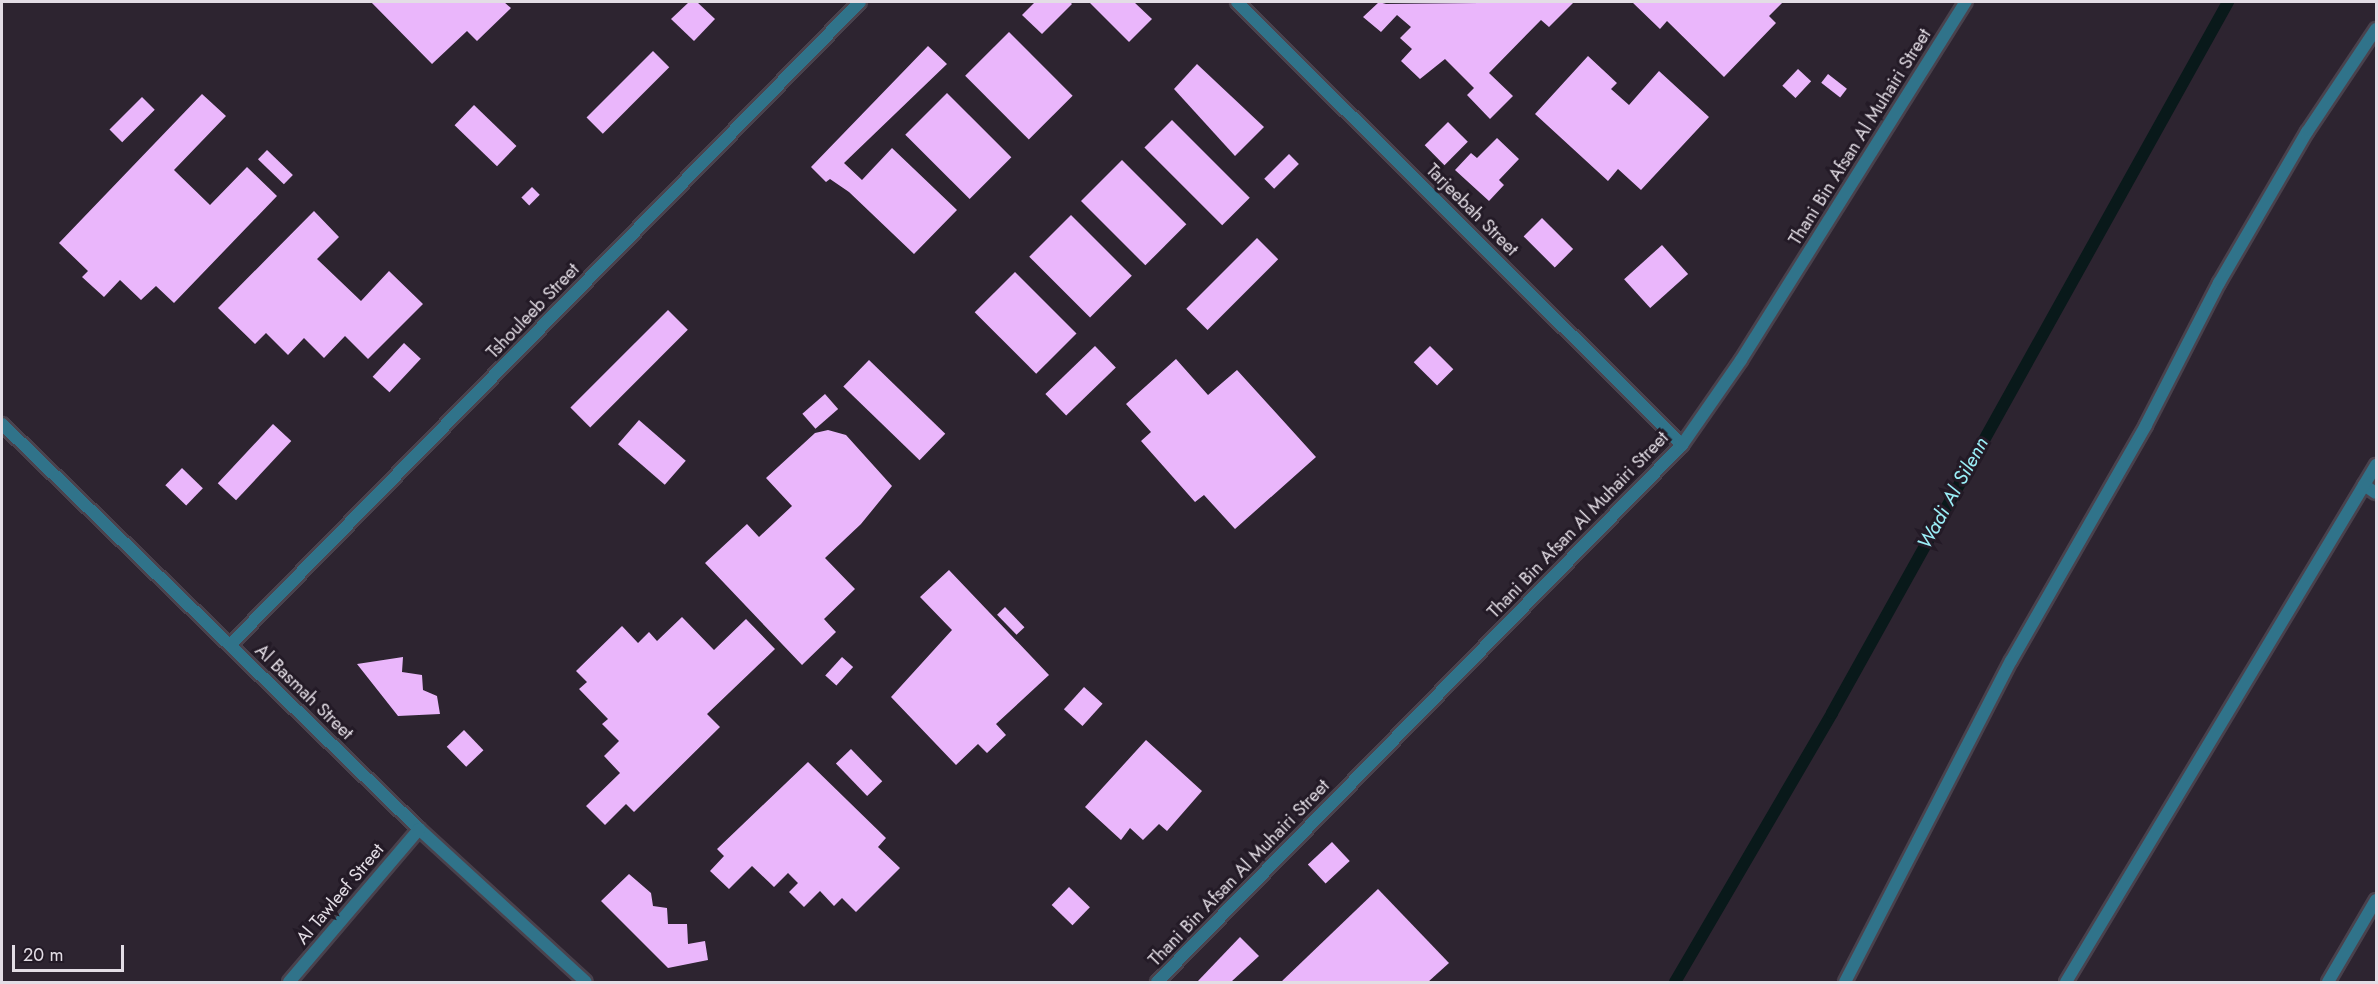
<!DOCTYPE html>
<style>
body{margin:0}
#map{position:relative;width:2378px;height:984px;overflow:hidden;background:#2d2430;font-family:Jost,sans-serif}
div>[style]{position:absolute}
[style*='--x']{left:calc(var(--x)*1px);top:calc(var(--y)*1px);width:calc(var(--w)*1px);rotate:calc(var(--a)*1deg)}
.stream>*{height:12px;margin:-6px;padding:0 6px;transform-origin:6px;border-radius:6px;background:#09191a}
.building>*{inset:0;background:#eab6fb;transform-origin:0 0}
.roads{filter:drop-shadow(2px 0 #4a424d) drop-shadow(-2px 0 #4a424d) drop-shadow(0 2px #4a424d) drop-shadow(0 -2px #4a424d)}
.lane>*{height:12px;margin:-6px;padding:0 6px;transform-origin:6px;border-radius:6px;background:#30738a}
.street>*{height:12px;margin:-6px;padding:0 6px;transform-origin:6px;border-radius:6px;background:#30738a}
span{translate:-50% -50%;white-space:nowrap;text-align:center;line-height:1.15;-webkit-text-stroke:6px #231a26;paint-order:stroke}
.street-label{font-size:18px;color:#e3dde5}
.water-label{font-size:20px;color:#9beff8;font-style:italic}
.frame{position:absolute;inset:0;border:3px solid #e3dde5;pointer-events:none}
.scale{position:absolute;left:12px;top:945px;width:112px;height:27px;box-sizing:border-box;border:3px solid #e3dde5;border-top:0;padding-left:8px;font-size:18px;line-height:21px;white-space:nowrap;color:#e3dde5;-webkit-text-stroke:4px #231a26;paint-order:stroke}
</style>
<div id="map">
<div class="stream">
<div style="--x:1675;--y:982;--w:311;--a:-59.7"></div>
<div style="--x:1832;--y:713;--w:814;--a:-60.88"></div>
</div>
<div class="building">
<div style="clip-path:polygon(371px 2px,504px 2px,511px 8px,477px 41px,467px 31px,432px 64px)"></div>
<div style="clip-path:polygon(689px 2px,697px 2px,715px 19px,694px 41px,671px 19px)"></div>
<div style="clip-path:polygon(1035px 2px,1070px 2px,1072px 4px,1042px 34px,1022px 15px)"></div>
<div style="clip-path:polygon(1089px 2px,1134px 2px,1152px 19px,1129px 42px)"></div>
<div style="clip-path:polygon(1379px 2px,1386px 4px,1574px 2px,1549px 27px,1541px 20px,1489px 73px,1513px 96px,1490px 119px,1467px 95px,1474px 88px,1445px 59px,1420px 79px,1401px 61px,1412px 49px,1400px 38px,1411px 27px,1397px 15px,1381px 32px,1363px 17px)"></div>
<div style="clip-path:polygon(1632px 2px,1783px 2px,1769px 16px,1776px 23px,1724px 77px,1667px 21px,1660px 29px)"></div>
<div style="left:1009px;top:32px;width:90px;height:62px;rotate:45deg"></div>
<div style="clip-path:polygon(928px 46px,947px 64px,844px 163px,862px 180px,892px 148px,957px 210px,914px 254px,849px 192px,830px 179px,826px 182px,811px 167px)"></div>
<div style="left:653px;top:51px;width:23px;height:94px;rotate:45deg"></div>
<div style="clip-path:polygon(1588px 56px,1617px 83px,1611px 89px,1629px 105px,1659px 71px,1709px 117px,1641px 190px,1618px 169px,1608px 181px,1535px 114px)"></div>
<div style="clip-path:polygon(1197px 64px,1264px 127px,1235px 156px,1174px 89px)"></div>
<div style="left:1798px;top:69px;width:18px;height:23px;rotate:43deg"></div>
<div style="left:1828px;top:74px;width:24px;height:11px;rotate:38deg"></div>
<div style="left:947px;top:93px;width:91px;height:59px;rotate:45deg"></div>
<div style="clip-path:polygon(202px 94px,226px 116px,174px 170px,210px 205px,247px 167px,277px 196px,174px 303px,156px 286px,141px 300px,120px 280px,104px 297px,82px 277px,88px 271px,59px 243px)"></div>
<div style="left:142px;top:97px;width:18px;height:46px;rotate:45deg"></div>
<div style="left:474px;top:105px;width:59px;height:28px;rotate:44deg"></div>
<div style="left:1172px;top:120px;width:110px;height:39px;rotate:45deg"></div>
<div style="left:1448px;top:122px;width:28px;height:33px;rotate:45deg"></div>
<div style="clip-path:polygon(1497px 138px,1519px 159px,1499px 180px,1504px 185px,1489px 201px,1455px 170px,1471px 153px,1477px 158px)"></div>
<div style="left:267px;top:150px;width:36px;height:13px;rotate:44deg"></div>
<div style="left:1289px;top:154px;width:14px;height:35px;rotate:45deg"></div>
<div style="left:1122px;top:160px;width:91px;height:58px;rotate:45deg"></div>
<div style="left:532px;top:187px;width:11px;height:15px;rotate:45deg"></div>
<div style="clip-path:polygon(314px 211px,339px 237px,317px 259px,361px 301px,389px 271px,423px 304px,368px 359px,345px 336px,324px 358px,304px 338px,288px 355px,266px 333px,255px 344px,218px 308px)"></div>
<div style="left:1071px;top:215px;width:86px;height:59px;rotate:45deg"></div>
<div style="left:1542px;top:218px;width:44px;height:26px;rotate:45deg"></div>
<div style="left:1257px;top:238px;width:30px;height:100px;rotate:45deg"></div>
<div style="left:1662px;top:245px;width:39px;height:51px;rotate:48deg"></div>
<div style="left:1015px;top:272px;width:87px;height:57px;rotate:45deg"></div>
<div style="left:668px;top:310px;width:28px;height:138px;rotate:45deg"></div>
<div style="left:404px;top:343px;width:23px;height:46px;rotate:43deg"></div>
<div style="left:1095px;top:346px;width:30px;height:69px;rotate:46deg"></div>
<div style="left:1430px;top:346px;width:33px;height:23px;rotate:45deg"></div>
<div style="clip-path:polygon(1176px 359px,1208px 395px,1237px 370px,1316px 457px,1235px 529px,1204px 495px,1195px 502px,1141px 441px,1151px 432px,1126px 404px)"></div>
<div style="left:869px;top:360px;width:106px;height:37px;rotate:44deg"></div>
<div style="left:825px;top:394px;width:20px;height:30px;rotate:49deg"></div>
<div style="left:639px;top:420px;width:62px;height:32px;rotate:41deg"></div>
<div style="left:273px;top:424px;width:25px;height:81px;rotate:43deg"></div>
<div style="clip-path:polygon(828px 430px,846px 435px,892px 486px,861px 524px,825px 558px,855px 589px,824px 619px,836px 632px,802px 665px,705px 563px,747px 524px,759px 537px,792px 506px,766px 478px,815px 433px)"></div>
<div style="left:182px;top:468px;width:29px;height:24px;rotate:44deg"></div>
<div style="clip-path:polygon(949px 570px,1049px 675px,996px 724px,1006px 735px,987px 753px,978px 744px,956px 765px,891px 697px,952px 630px,920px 597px)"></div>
<div style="left:1005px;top:607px;width:28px;height:11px;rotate:46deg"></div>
<div style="clip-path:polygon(682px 617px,714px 650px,746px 619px,775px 649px,707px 714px,720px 727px,634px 812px,626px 804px,605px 825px,586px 806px,620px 773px,604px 756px,619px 741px,602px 724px,608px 719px,579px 689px,587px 682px,576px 671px,622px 626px,638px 643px,649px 632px,657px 641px)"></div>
<div style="clip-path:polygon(403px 657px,402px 672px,422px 675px,423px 690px,437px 696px,440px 714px,398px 716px,357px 664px)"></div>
<div style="left:842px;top:657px;width:15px;height:25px;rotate:42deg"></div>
<div style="left:1084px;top:687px;width:25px;height:30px;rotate:42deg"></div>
<div style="left:464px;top:730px;width:28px;height:24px;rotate:46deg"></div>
<div style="clip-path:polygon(1146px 740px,1202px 791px,1167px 831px,1159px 824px,1143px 840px,1130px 828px,1121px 840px,1085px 807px)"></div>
<div style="left:851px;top:749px;width:45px;height:21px;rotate:46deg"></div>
<div style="clip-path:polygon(808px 762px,886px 838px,878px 847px,900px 868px,856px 912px,842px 898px,834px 906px,820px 891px,804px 907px,789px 892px,798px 883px,788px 873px,774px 887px,752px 866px,729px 889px,710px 871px,724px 856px,717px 849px)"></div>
<div style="left:1332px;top:842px;width:26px;height:33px;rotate:47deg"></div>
<div style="clip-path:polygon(629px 874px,651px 893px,653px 906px,667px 908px,668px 924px,687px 924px,688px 944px,705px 941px,708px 960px,668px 968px,601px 901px)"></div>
<div style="left:1069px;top:887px;width:29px;height:25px;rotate:44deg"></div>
<div style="clip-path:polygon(1378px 889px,1449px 963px,1428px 982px,1281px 982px)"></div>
<div style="clip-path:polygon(1240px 937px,1259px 956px,1231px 982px,1197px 982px)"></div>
</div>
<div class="roads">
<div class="lane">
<div style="--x:2364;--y:485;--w:14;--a:34"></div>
<div style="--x:1845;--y:982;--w:361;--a:-62.7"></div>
<div style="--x:2011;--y:661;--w:272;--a:-60.2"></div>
<div style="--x:2146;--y:425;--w:160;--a:-62.8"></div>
<div style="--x:2219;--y:283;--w:175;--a:-59.8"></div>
<div style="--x:2307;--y:132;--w:124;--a:-56.2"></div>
<div style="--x:2066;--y:982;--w:603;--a:-59.05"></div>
<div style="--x:2328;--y:982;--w:95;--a:-59.7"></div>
</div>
<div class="street">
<div style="--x:1237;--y:2;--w:628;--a:44.87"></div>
<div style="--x:2;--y:424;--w:581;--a:44.16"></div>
<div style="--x:419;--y:829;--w:226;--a:42.5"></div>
<div style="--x:230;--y:645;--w:900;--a:-45.59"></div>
<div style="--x:289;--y:982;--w:201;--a:-49.6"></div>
<div style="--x:1157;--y:982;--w:751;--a:-45.65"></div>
<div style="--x:1682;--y:445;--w:103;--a:-55.2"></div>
<div style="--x:1741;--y:360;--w:423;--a:-57.9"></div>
</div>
</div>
<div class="street-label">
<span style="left:1860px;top:137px;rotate:-58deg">Thani Bin Afsan Al Muhairi Street</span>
<span style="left:1472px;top:210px;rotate:45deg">Tarjeebah Street</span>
<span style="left:533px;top:311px;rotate:-46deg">Tshouleeb Street</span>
<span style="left:1578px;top:525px;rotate:-46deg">Thani Bin Afsan Al Muhairi Street</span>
<span style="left:304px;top:692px;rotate:44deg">Al Basmah Street</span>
<span style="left:1239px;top:873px;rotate:-46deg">Thani Bin Afsan Al Muhairi Street</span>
<span style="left:340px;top:894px;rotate:-50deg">Al Tawleef Street</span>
</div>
<div class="water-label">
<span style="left:1953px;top:493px;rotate:-61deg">Wadi Al Silenn</span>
</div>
<div class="frame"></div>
<div class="scale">20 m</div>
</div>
